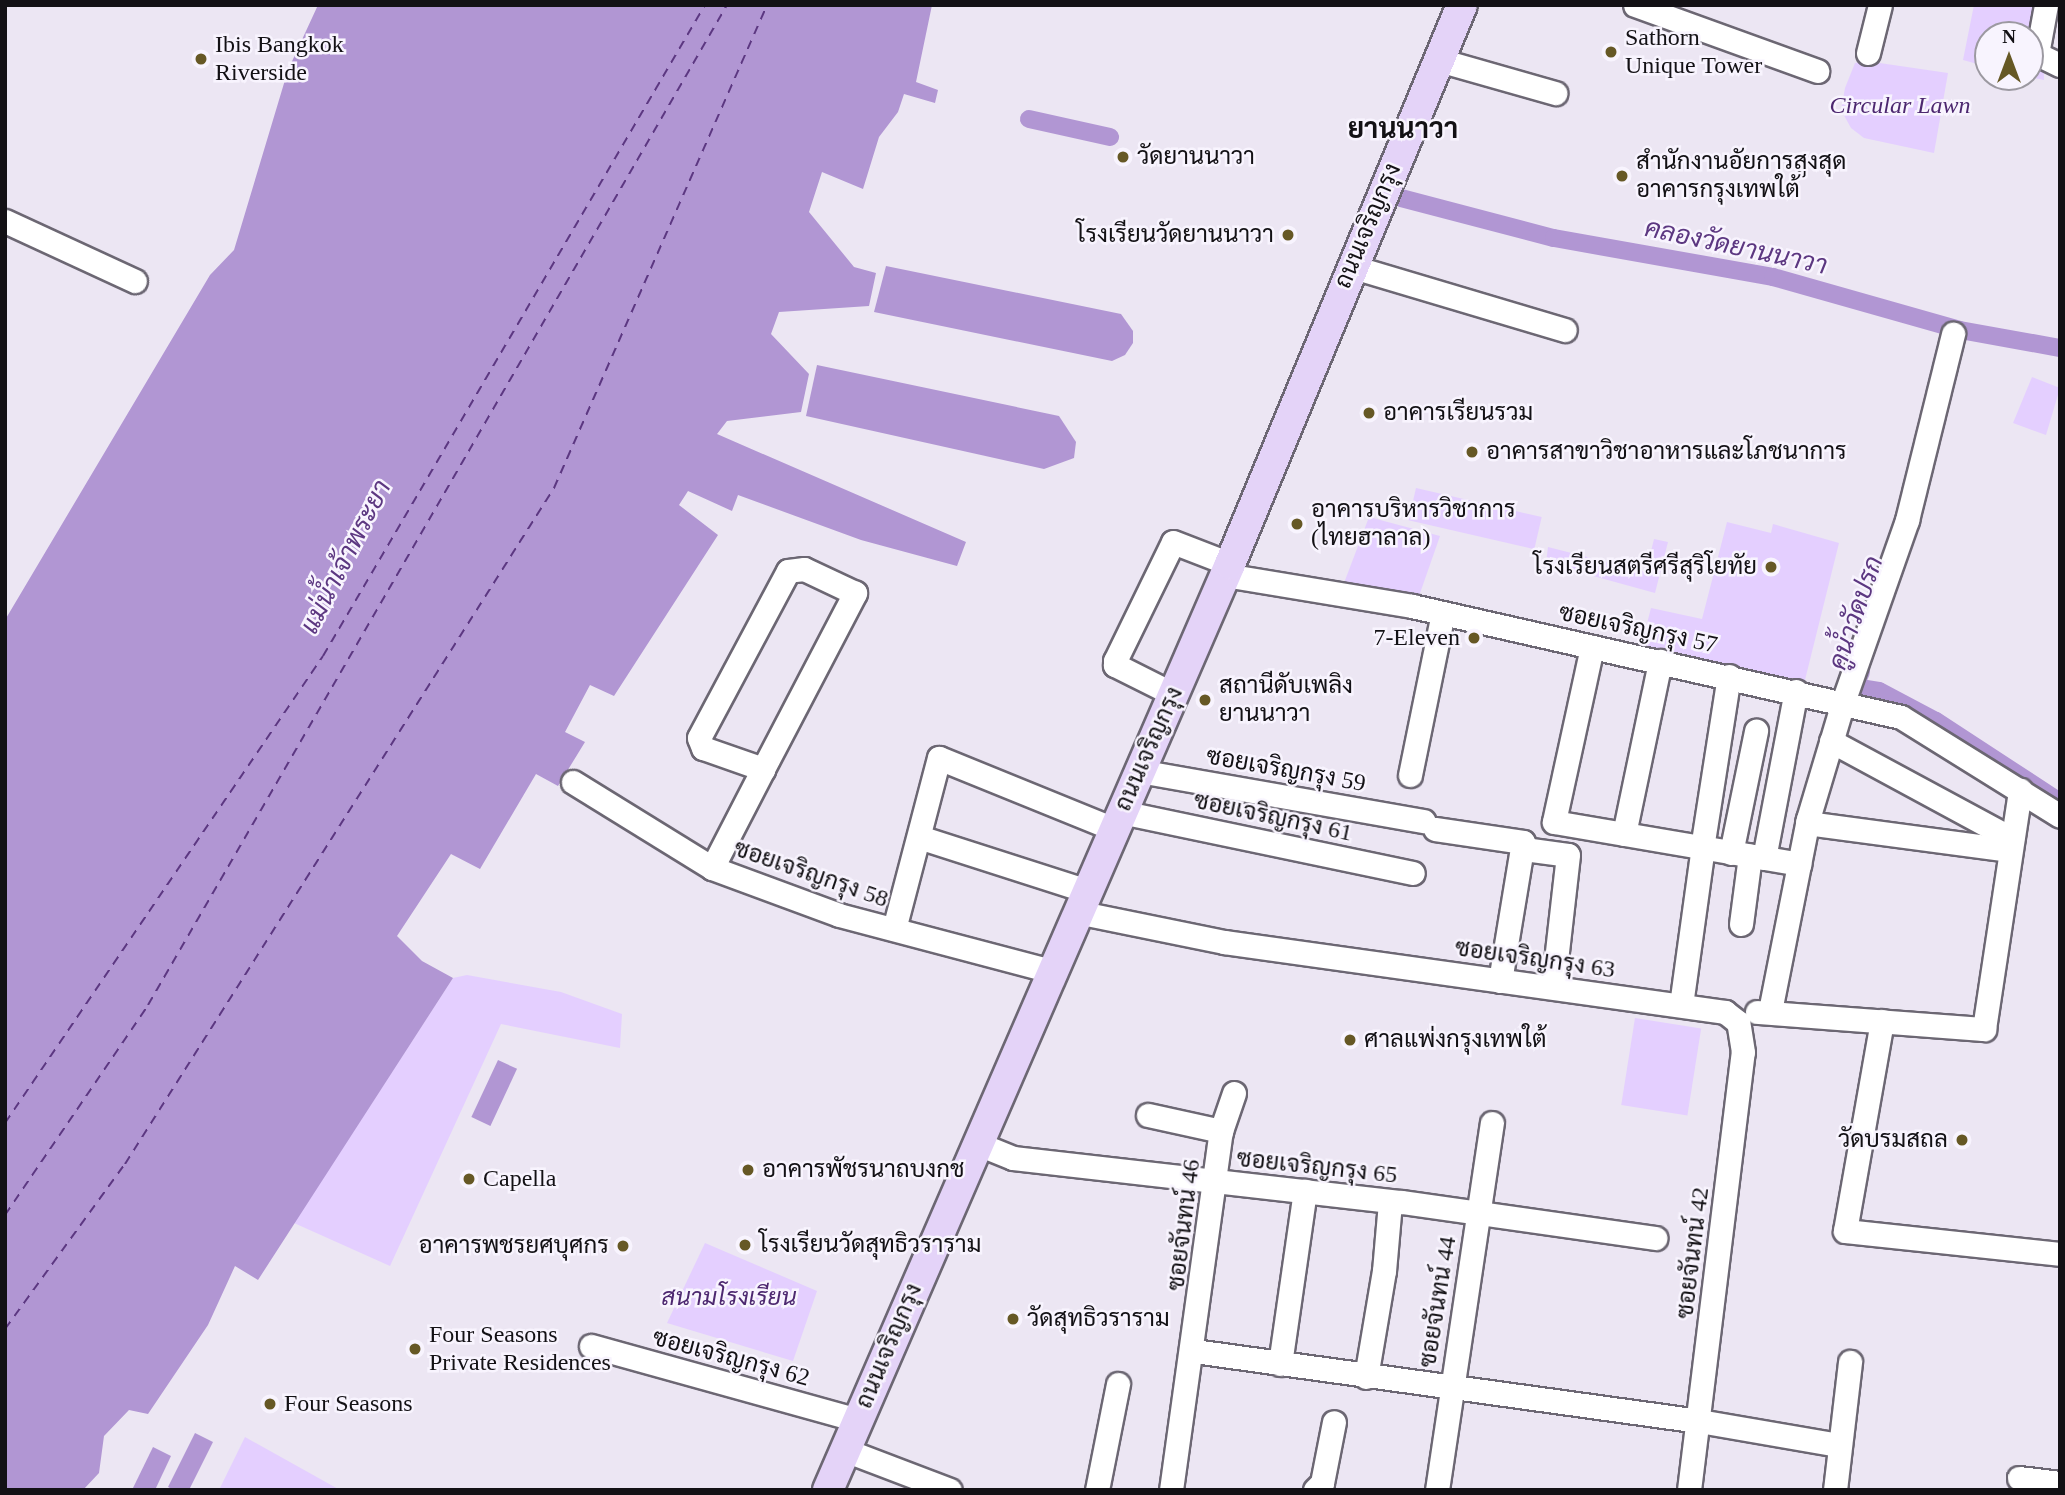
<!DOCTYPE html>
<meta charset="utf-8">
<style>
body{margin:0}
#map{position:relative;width:2065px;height:1495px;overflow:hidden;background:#ece6f3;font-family:"Times New Roman",Sarabun,serif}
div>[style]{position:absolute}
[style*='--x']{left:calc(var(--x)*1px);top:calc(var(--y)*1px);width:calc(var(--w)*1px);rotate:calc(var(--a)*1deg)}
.green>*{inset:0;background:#e4cfff;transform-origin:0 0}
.water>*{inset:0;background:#b196d3;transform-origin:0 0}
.canal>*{height:18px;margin:-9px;padding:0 9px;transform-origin:9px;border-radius:9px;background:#b196d3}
.ferry>*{height:2px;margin-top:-1px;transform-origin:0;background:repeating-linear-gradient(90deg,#5c3781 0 9px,transparent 0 16px)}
.roads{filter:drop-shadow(2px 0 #6c6773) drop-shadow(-2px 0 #6c6773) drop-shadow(0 2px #6c6773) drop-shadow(0 -2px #6c6773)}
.minor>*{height:23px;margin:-11.5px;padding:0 11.5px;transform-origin:11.5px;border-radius:11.5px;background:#fff}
.major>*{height:30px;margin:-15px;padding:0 15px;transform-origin:15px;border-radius:15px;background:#e4d3f8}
.dots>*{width:19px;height:19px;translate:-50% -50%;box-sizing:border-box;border:4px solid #f8f4fe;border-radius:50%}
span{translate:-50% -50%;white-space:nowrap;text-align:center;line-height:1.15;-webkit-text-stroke:5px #f8f4fe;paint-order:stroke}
.poi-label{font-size:24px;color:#131115}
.left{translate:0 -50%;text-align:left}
.right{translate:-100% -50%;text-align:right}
.park-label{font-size:24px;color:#4d2870;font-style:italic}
.street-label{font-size:24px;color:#131115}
.water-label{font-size:26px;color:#5c3781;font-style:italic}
.quarter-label{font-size:28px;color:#131115;font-weight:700}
.frame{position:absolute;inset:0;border:7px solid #131115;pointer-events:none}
.north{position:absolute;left:1974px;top:21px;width:70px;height:70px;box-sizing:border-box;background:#f8f4fe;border:2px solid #9c99a1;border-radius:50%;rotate:0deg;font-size:19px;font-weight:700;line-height:28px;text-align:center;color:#131115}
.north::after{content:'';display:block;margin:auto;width:24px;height:32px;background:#665825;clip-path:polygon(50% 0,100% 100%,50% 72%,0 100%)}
</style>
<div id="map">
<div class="green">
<div style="clip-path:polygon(1974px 5px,2042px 5px,2044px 80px,2030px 77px,2030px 35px,1988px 35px,1988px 67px,1963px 60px)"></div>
<div style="clip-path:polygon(1866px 61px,1948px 73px,1934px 153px,1864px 138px,1851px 128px,1841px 110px,1845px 88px,1855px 63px)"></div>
<div style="clip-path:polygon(2032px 377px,2060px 388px,2046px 435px,2013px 423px)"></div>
<div style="left:1416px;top:488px;width:129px;height:33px;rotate:13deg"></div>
<div style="clip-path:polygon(1369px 517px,1440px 536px,1418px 599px,1344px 583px)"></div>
<div style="clip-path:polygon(1727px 522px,1771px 533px,1773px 524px,1839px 543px,1804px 684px,1640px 650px,1651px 608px,1702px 619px)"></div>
<div style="clip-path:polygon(1654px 539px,1668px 542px,1655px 593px,1546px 563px,1548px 547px,1646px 572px)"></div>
<div style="clip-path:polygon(467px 975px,561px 992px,622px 1014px,620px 1048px,501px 1024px,390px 1266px,294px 1223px,453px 978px)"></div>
<div style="left:1635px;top:1018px;width:67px;height:88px;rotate:9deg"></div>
<div style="clip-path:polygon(705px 1243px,817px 1291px,793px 1361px,667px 1323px)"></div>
<div style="clip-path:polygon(245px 1437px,340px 1490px,219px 1490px)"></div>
</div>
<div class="water">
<div style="clip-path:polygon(318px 5px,932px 5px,916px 82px,938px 90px,935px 103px,904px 94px,898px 112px,879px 137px,863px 189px,822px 172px,809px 212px,854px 267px,876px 273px,869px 306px,779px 312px,771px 334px,809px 374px,801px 412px,727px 421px,717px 434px,966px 542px,957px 566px,861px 540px,738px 495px,732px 511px,688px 491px,679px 505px,718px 535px,614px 696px,590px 685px,565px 732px,585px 742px,558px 786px,536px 774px,480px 869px,451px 854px,397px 936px,422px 961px,453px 978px,258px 1280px,235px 1266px,208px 1325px,148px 1414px,129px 1410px,104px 1436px,99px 1473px,83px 1490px,5px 1490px,5px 620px,210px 275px,234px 250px,288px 70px)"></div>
<div style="clip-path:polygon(886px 266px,1121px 314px,1133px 331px,1133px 343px,1125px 355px,1112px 361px,874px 312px)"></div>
<div style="clip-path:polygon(817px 365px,1059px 416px,1076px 442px,1074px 458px,1044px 469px,806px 416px)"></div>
<div style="left:498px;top:1060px;width:21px;height:63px;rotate:25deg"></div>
<div style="clip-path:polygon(195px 1433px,213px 1442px,189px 1490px,174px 1490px,168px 1487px)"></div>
<div style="clip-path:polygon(153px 1447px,171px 1456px,155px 1490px,132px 1490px)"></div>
</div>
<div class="canal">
<div style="--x:1029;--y:119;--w:83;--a:12.5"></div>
<div style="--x:1401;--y:198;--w:158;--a:14.7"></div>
<div style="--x:1554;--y:238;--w:222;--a:10.1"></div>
<div style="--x:1773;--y:277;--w:194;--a:15.8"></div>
<div style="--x:1960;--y:330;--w:102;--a:10.2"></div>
<div style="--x:1861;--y:672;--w:17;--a:115"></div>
<div style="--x:1854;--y:687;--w:25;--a:9"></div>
<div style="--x:1879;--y:691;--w:64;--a:27.8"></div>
<div style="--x:1936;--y:721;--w:148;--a:33.2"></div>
</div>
<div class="ferry">
<div style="--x:5;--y:1123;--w:565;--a:-55.75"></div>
<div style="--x:323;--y:656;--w:755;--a:-59.6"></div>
<div style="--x:5;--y:1215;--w:254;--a:-55.7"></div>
<div style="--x:148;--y:1005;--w:1156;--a:-59.93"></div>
<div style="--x:5;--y:1329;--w:204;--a:-54"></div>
<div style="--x:125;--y:1164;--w:801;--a:-57.6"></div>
<div style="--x:554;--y:488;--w:528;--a:-66.2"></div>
</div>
<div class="roads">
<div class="minor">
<div style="--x:1635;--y:5;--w:194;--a:19.9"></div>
<div style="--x:2046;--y:5;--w:50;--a:100.4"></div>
<div style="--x:2037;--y:54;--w:25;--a:26"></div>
<div style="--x:1868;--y:53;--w:49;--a:-76"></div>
<div style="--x:1439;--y:60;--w:121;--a:15.9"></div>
<div style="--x:5;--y:221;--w:143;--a:24.8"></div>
<div style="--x:1350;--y:266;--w:224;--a:16.6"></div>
<div style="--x:1225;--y:575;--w:190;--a:9.4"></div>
<div style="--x:1412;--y:606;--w:501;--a:12.79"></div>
<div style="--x:1901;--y:717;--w:187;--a:31.9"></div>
<div style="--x:1592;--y:647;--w:179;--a:102.3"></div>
<div style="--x:1554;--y:822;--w:249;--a:9.7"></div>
<div style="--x:1173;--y:694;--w:65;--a:-153.4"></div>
<div style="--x:1115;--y:665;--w:4;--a:-90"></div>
<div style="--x:1115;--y:661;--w:132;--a:-64"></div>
<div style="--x:1173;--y:542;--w:61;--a:21.1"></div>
<div style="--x:1831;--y:741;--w:206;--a:28.4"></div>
<div style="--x:1139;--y:771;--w:289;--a:10"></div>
<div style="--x:1410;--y:775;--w:165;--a:-78.5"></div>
<div style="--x:573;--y:782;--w:163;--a:31.7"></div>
<div style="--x:712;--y:868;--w:135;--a:20.3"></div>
<div style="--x:839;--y:915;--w:219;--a:14.8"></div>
<div style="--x:1121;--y:812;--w:298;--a:11.8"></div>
<div style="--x:1807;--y:823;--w:205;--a:7.6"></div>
<div style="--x:1435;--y:829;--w:89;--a:8.4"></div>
<div style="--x:1523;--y:842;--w:141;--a:99.4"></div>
<div style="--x:1624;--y:834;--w:177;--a:-78.2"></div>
<div style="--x:919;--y:837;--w:176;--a:17.8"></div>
<div style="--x:1702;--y:848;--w:174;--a:-81.1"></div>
<div style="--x:1524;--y:849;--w:44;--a:7.8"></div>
<div style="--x:1568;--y:855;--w:133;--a:96.5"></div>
<div style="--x:1731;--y:853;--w:125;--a:-78.4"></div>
<div style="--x:1764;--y:858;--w:170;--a:-79.2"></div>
<div style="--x:712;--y:868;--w:111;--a:-62.7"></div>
<div style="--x:763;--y:769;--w:199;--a:-62.4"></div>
<div style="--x:855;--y:593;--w:56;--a:-154.8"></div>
<div style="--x:804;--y:569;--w:16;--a:173"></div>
<div style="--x:788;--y:571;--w:189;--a:118.1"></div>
<div style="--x:699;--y:738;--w:11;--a:68"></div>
<div style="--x:703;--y:748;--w:64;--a:19.3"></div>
<div style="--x:1077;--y:912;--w:150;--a:11.5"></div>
<div style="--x:1224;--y:942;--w:506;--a:7.95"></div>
<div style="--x:1725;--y:1012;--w:16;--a:38"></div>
<div style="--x:1741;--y:924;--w:69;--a:-82.5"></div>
<div style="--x:894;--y:929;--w:177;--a:-75.3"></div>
<div style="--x:939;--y:758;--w:189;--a:22.1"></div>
<div style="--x:1681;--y:1005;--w:153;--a:-82.1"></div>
<div style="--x:1770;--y:1011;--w:196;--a:-78.8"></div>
<div style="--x:1808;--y:819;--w:122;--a:-73.3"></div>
<div style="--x:1843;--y:702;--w:193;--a:-70.6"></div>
<div style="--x:1907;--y:520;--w:192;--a:-76.1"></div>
<div style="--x:1757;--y:1012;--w:228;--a:4.3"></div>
<div style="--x:1984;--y:1029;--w:242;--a:-81.4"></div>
<div style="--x:1882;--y:1021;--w:213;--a:100"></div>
<div style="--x:1845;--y:1231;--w:216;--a:6.1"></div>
<div style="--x:1148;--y:1115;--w:75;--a:12.4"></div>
<div style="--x:976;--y:1143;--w:40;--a:22"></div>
<div style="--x:1013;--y:1158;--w:391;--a:6.5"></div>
<div style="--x:1402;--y:1202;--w:256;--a:8.1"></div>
<div style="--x:591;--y:1346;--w:277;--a:15.5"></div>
<div style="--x:1194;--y:1351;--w:510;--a:7.89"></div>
<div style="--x:1699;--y:1421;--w:141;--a:9.8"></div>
<div style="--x:1280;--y:1364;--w:175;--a:-81.8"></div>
<div style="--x:1366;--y:1377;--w:108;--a:-80.4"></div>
<div style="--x:1384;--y:1271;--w:69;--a:-85"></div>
<div style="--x:845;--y:1450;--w:112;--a:20.9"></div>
<div style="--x:2019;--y:1478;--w:41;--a:7"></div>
<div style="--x:1097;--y:1490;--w:108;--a:-78.8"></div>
<div style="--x:1171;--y:1490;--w:362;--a:-82.1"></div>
<div style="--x:1221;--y:1131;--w:40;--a:-71.1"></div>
<div style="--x:1315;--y:1490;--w:10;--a:-45"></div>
<div style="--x:1322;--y:1483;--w:62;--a:-78.9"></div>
<div style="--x:1437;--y:1490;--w:371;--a:-81.5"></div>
<div style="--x:1689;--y:1490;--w:441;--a:-83"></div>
<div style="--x:1743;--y:1052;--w:30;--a:-99"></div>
<div style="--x:1835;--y:1490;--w:129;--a:-83.3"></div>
</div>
<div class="major">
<div style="--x:828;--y:1490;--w:1009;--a:-66.53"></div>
<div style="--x:1230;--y:564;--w:605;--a:-67.46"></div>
</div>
</div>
<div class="dots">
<div style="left:1611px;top:52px;background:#665825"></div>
<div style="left:201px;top:59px;background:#665825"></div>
<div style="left:1123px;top:157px;background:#665825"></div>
<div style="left:1622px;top:176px;background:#665825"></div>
<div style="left:1288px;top:235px;background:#665825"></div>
<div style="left:1369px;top:413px;background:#665825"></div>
<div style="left:1472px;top:452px;background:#665825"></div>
<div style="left:1297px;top:524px;background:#665825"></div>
<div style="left:1771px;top:567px;background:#665825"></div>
<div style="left:1474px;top:638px;background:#665825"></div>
<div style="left:1205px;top:700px;background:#665825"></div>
<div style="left:1350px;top:1040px;background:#665825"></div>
<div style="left:1962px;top:1140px;background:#665825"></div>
<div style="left:748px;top:1170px;background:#665825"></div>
<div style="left:469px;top:1179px;background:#665825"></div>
<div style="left:745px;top:1245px;background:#665825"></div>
<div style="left:623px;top:1246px;background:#665825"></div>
<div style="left:1013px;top:1319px;background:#665825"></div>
<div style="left:415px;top:1349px;background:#665825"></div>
<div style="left:270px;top:1404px;background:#665825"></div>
</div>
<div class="poi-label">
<span class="left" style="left:1625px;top:52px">Sathorn<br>Unique Tower</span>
<span class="left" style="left:215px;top:59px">Ibis Bangkok<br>Riverside</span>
<span class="left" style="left:1137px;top:157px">วัดยานนาวา</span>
<span class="left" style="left:1636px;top:176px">สำนักงานอัยการสูงสุด<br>อาคารกรุงเทพใต้</span>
<span class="right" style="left:1274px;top:235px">โรงเรียนวัดยานนาวา</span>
<span class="left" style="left:1383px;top:413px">อาคารเรียนรวม</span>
<span class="left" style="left:1486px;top:452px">อาคารสาขาวิชาอาหารและโภชนาการ</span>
<span class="left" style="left:1311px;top:524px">อาคารบริหารวิชาการ<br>(ไทยฮาลาล)</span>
<span class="right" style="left:1757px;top:567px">โรงเรียนสตรีศรีสุริโยทัย</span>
<span class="right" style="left:1460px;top:638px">7-Eleven</span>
<span class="left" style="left:1219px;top:700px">สถานีดับเพลิง<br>ยานนาวา</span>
<span class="left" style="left:1364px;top:1040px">ศาลแพ่งกรุงเทพใต้</span>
<span class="right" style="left:1948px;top:1140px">วัดบรมสถล</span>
<span class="left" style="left:762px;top:1170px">อาคารพัชรนาถบงกช</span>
<span class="left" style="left:483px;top:1179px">Capella</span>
<span class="left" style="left:759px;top:1245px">โรงเรียนวัดสุทธิวราราม</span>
<span class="right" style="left:609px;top:1246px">อาคารพชรยศบุศกร</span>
<span class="left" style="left:1027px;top:1319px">วัดสุทธิวราราม</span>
<span class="left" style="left:429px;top:1349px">Four Seasons<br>Private Residences</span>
<span class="left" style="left:284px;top:1404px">Four Seasons</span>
</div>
<div class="park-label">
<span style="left:1900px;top:106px">Circular Lawn</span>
<span style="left:729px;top:1298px">สนามโรงเรียน</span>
</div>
<div class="street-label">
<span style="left:1368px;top:226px;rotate:-67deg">ถนนเจริญกรุง</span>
<span style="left:1638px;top:629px;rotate:12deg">ซอยเจริญกรุง 57</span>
<span style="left:1149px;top:749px;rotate:-66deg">ถนนเจริญกรุง</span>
<span style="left:1286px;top:770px;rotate:10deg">ซอยเจริญกรุง 59</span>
<span style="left:1273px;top:817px;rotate:12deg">ซอยเจริญกรุง 61</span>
<span style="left:811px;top:874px;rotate:19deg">ซอยเจริญกรุง 58</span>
<span style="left:1535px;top:959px;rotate:8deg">ซอยเจริญกรุง 63</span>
<span style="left:1317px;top:1167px;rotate:6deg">ซอยเจริญกรุง 65</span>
<span style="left:1184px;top:1225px;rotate:-83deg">ซอยจันทน์ 46</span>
<span style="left:1693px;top:1253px;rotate:-83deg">ซอยจันทน์ 42</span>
<span style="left:1438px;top:1302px;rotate:-81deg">ซอยจันทน์ 44</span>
<span style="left:889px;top:1346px;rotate:-67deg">ถนนเจริญกรุง</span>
<span style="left:731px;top:1358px;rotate:15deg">ซอยเจริญกรุง 62</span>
</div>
<div class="water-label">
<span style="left:1736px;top:247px;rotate:12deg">คลองวัดยานนาวา</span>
<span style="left:346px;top:557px;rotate:-63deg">แม่น้ำเจ้าพระยา</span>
<span style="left:1856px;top:613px;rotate:-71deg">คูน้ำวัดปรก</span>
</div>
<div class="quarter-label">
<span style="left:1403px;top:129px">ยานนาวา</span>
</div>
<div class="frame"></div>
<div class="north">N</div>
</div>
